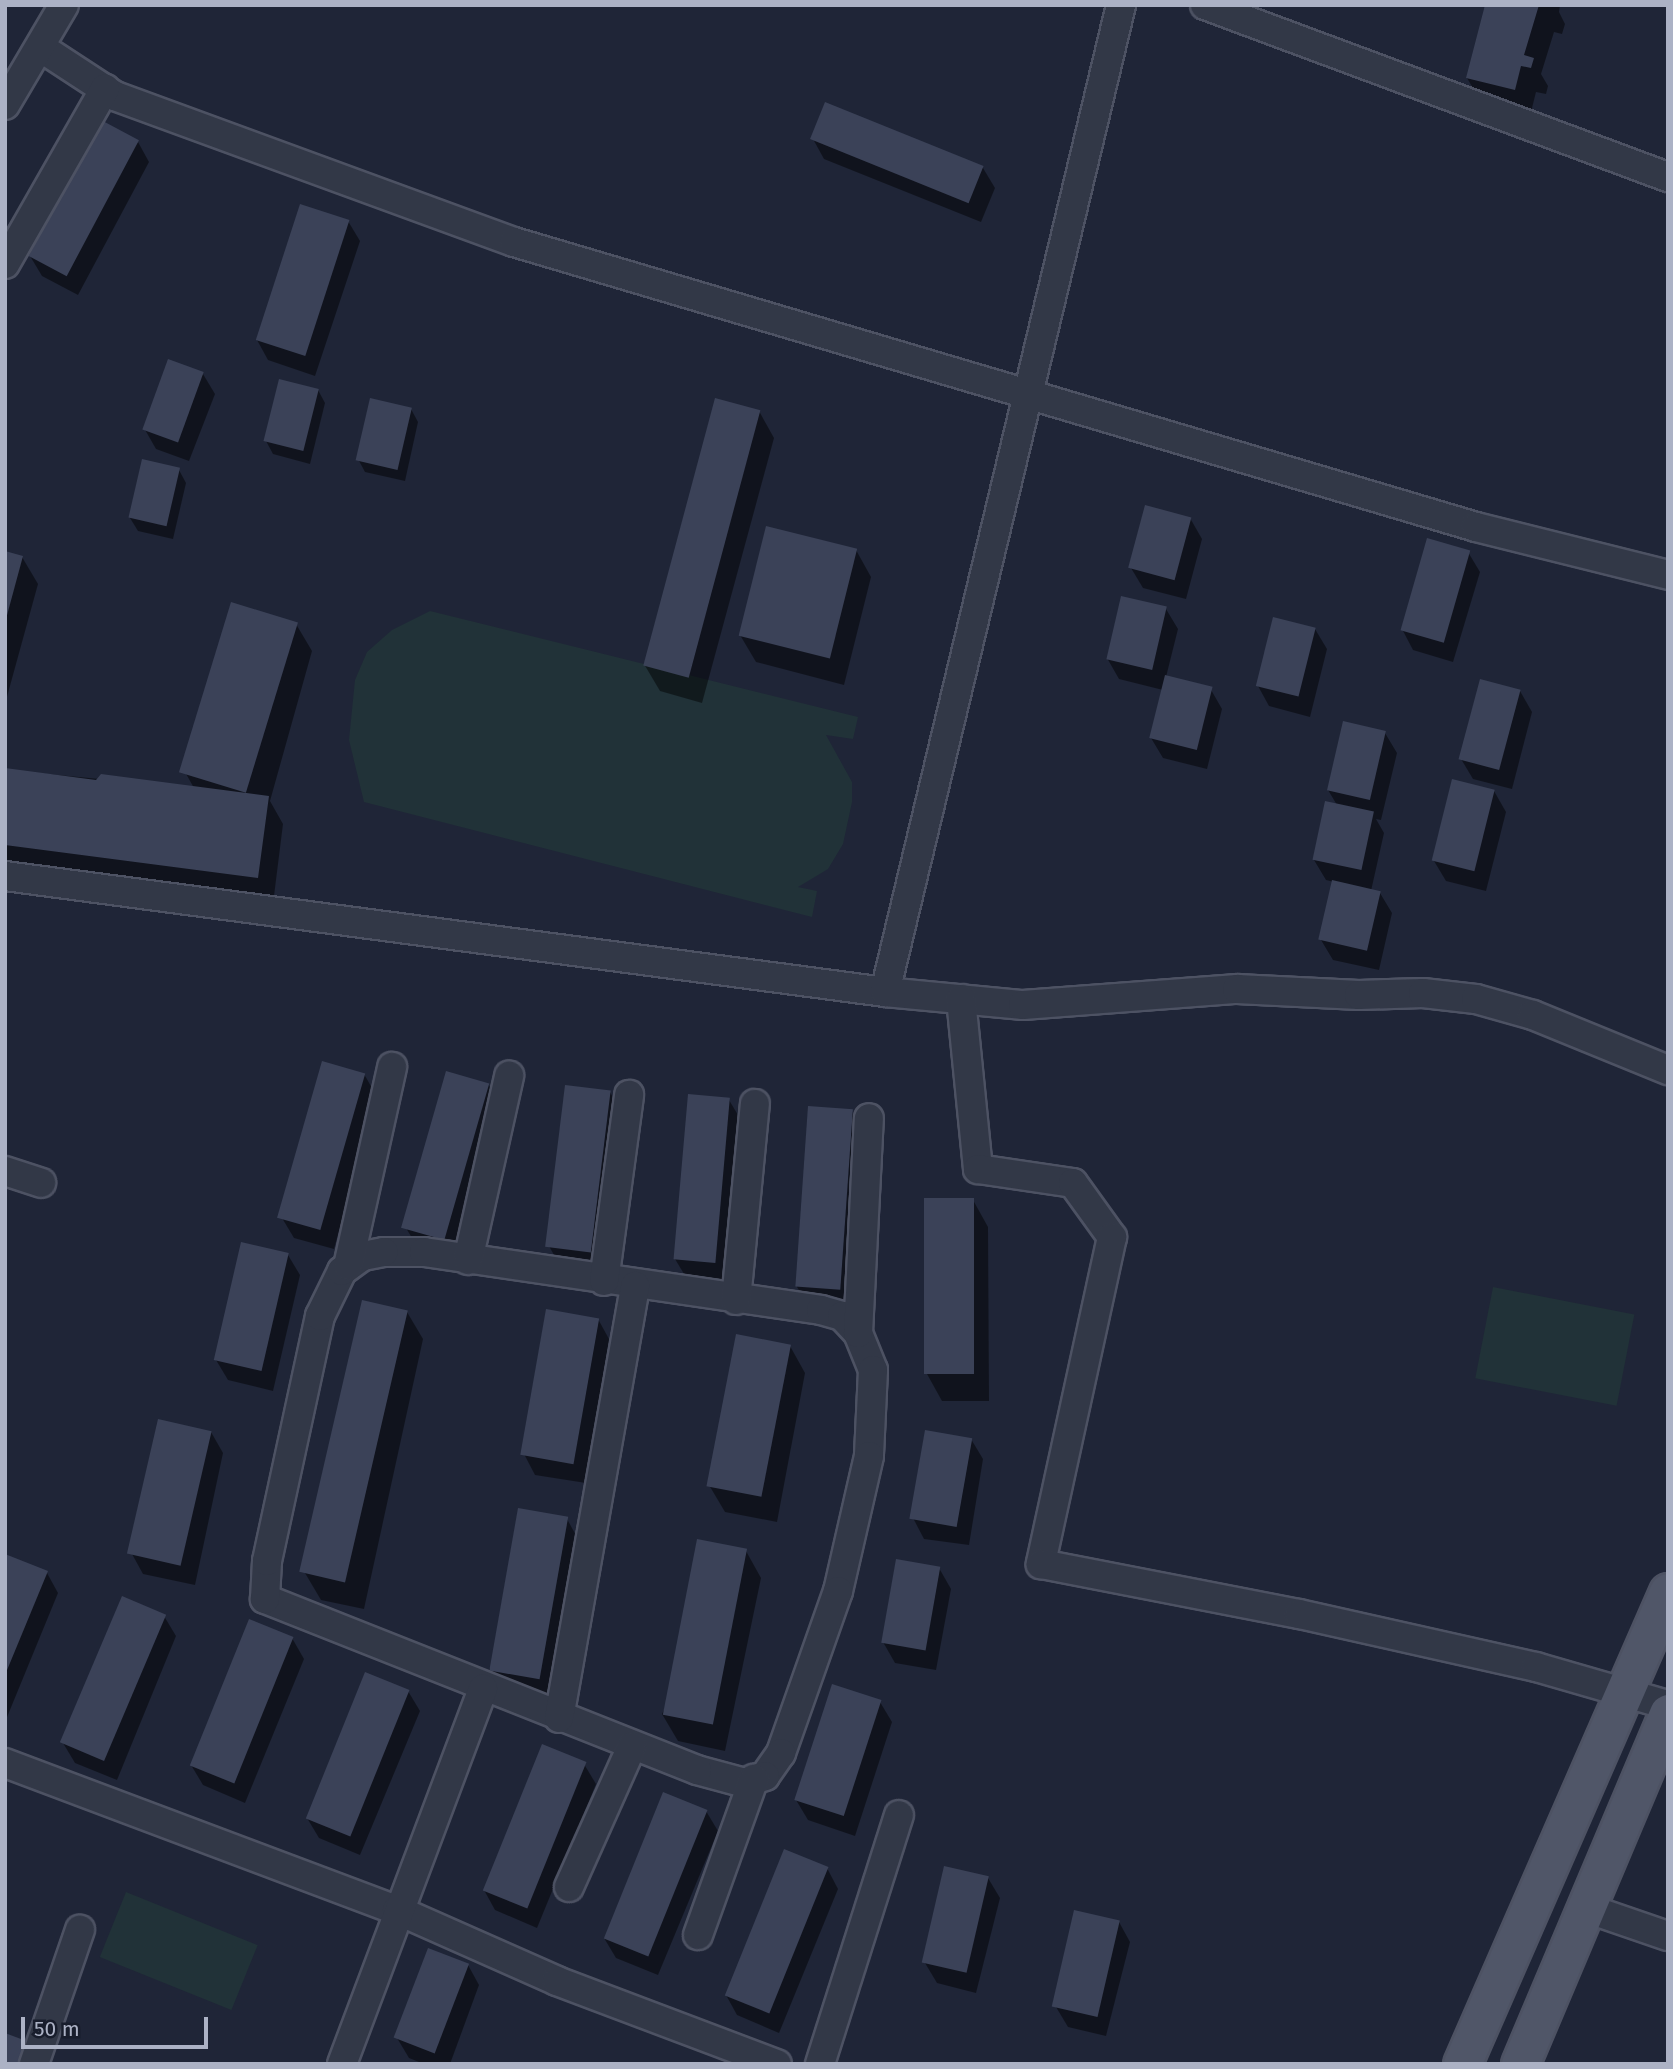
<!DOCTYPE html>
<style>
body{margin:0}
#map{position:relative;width:1673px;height:2069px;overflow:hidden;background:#1f2537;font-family:"Fira Sans",sans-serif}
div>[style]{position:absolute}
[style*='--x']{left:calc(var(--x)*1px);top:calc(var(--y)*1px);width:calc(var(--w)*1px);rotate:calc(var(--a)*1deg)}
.green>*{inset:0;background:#213238;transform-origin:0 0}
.shadow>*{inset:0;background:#0007}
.building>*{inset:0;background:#3b4258;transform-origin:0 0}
.roads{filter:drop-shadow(2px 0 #4d5263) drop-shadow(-2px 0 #4d5263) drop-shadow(0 2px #4d5263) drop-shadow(0 -2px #4d5263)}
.minor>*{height:28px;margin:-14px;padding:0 14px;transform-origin:14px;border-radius:14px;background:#323847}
.major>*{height:37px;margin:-18.5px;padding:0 18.5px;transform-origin:18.5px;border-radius:18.5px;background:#505668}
span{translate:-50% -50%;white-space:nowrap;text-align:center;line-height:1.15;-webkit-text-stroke:7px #181d2c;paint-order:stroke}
.frame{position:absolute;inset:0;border:7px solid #acb2c5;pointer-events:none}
.scale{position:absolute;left:21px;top:2017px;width:187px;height:32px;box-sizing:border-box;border:4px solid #acb2c5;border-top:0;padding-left:9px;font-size:21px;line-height:24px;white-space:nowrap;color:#acb2c5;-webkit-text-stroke:5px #181d2c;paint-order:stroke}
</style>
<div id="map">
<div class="green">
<div style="clip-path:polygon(430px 611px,858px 717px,853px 739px,826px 735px,852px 782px,852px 802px,843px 844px,828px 869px,798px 887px,817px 891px,812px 917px,364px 802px,349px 740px,355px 680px,367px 652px,392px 630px)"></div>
<div style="left:1493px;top:1287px;width:144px;height:93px;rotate:11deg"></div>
<div style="left:126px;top:1892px;width:142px;height:70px;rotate:22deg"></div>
</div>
<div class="shadow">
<div style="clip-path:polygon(1487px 5px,1560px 5px,1559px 12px,1565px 24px,1562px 34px,1554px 32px,1541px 74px,1548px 86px,1546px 94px,1536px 92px,1530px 116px,1483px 105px,1467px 78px)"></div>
<div style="clip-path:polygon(813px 139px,983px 168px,995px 188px,981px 222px,824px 159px)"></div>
<div style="clip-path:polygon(138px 142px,149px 162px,78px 295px,42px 276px,30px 256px)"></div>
<div style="clip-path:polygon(348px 221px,360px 241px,315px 376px,268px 360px,257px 340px)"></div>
<div style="clip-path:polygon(203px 374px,215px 394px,189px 461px,156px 449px,144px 428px)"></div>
<div style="clip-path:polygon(318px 390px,325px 403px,310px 464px,273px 454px,266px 441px)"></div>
<div style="clip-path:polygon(411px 409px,418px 422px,405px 481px,365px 472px,358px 459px)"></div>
<div style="clip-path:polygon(759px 411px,774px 438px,702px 703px,660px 691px,644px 664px)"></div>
<div style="clip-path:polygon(179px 470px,186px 483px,173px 539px,138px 531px,130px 518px)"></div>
<div style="clip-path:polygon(1190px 518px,1202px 539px,1186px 599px,1143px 588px,1131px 568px)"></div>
<div style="clip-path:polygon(856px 550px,871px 577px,844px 685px,756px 662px,740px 635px)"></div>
<div style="clip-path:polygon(1468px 552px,1480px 572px,1453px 662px,1413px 650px,1402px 629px)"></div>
<div style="clip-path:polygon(5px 553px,22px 557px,38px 584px,5px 704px)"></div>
<div style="clip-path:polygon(1166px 609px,1178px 629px,1166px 677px,1210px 688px,1222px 709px,1207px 769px,1163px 758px,1151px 738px,1163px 690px,1119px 679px,1107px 658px)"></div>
<div style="clip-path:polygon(296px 624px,312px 651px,270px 801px,283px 824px,273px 904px,5px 869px,5px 770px,194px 788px,185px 772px)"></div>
<div style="clip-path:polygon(1315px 629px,1327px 649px,1310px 717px,1269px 706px,1258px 686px)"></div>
<div style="clip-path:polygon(1520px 691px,1532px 712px,1512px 789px,1473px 779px,1461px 759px)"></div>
<div style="clip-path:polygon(1385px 733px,1397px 753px,1381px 820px,1376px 819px,1384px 833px,1371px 891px,1380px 893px,1392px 913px,1379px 970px,1333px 960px,1321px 940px,1334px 882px,1326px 880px,1314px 860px,1337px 805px,1328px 790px)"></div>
<div style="clip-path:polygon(1494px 791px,1506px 812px,1486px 891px,1446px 881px,1434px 861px)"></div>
<div style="clip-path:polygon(364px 1074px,376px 1095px,334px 1249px,294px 1238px,282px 1218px)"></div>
<div style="clip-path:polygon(488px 1084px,500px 1104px,459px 1259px,418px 1248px,406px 1228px)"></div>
<div style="clip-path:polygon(610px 1092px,621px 1112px,603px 1272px,560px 1266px,549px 1246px)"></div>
<div style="clip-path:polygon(729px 1100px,741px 1120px,727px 1282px,687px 1279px,675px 1259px)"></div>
<div style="clip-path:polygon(852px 1111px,864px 1131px,851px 1310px,809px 1307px,797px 1287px)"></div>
<div style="clip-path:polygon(973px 1200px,988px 1227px,989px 1401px,942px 1401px,927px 1374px)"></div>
<div style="clip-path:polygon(288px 1255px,300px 1275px,273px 1391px,228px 1380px,216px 1360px)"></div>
<div style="clip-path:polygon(407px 1312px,423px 1339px,364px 1609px,321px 1600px,305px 1573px)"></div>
<div style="clip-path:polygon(598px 1319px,609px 1339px,586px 1483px,535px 1475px,524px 1454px)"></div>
<div style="clip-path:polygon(790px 1346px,805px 1373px,777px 1522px,725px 1512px,709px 1485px)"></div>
<div style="clip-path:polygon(211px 1432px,223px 1453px,195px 1585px,143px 1574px,132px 1554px)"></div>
<div style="clip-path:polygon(971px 1439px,983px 1459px,969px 1545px,924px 1539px,913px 1518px)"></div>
<div style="clip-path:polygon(567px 1519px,578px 1539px,548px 1699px,501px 1690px,489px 1670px)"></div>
<div style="clip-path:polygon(746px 1551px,761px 1578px,725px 1751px,678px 1741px,662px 1714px)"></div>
<div style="clip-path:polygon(5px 1556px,47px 1573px,58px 1593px,5px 1722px)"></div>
<div style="clip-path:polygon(939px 1568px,951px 1589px,936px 1670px,895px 1663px,883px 1642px)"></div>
<div style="clip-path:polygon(164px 1616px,176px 1636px,117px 1780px,75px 1763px,63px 1743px)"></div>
<div style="clip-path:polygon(292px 1638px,304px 1659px,245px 1803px,203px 1785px,191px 1765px)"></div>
<div style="clip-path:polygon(408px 1691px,420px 1711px,360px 1855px,319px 1838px,307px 1818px)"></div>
<div style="clip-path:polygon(880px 1702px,892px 1722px,855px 1836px,808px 1820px,796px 1800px)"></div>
<div style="clip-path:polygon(584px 1764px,596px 1784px,537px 1928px,495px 1910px,484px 1890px)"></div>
<div style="clip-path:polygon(706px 1811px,718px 1831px,658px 1975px,616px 1958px,604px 1938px)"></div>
<div style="clip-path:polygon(827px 1868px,838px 1889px,779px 2033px,737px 2015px,726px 1995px)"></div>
<div style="clip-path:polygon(988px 1878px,1000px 1898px,976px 1993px,937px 1983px,925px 1963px)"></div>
<div style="clip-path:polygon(1119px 1922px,1130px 1942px,1106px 2036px,1068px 2027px,1056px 2007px)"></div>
<div style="clip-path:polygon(468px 1965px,479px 1985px,450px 2064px,424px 2064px,409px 2058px,397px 2038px)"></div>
</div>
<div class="building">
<div style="clip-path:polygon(1485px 5px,1539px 5px,1524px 55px,1534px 58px,1531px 68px,1521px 66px,1515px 90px,1466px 78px)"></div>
<div style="left:825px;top:102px;width:171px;height:40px;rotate:22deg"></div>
<div style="left:101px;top:120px;width:43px;height:154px;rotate:28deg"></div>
<div style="left:300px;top:204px;width:52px;height:143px;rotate:18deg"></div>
<div style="left:168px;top:359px;width:38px;height:75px;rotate:20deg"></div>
<div style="left:279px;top:379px;width:41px;height:64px;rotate:14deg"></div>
<div style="left:370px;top:398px;width:43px;height:64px;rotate:13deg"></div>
<div style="left:715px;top:398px;width:47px;height:277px;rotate:15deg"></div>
<div style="left:142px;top:459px;width:39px;height:60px;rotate:13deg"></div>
<div style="left:1145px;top:505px;width:48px;height:65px;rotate:15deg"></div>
<div style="left:766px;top:526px;width:94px;height:113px;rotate:14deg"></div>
<div style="left:1427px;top:538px;width:45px;height:96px;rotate:16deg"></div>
<div style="clip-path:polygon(5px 551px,23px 556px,6px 619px,5px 619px)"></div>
<div style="left:1121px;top:596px;width:47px;height:65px;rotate:13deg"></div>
<div style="left:231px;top:602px;width:70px;height:178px;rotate:17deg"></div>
<div style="left:1273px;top:617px;width:44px;height:71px;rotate:14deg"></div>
<div style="left:1165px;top:675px;width:49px;height:65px;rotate:14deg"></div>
<div style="left:1480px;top:679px;width:42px;height:83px;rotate:15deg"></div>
<div style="left:1343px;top:721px;width:44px;height:71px;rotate:13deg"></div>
<div style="clip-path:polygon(5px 768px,96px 780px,101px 774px,269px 796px,258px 878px,5px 845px)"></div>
<div style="left:1452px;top:779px;width:44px;height:84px;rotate:14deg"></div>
<div style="left:1325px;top:801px;width:50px;height:60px;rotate:12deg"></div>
<div style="left:1332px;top:880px;width:50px;height:61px;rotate:13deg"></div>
<div style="left:322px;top:1061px;width:45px;height:163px;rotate:16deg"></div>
<div style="left:446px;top:1071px;width:45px;height:163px;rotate:16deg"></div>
<div style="left:565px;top:1085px;width:46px;height:163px;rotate:7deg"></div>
<div style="left:688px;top:1094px;width:42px;height:166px;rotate:5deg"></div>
<div style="left:808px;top:1106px;width:45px;height:181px;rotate:4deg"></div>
<div style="left:924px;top:1198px;width:50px;height:176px"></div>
<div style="left:241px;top:1242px;width:49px;height:121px;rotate:13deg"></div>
<div style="left:362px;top:1300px;width:47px;height:279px;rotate:13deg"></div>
<div style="left:546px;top:1309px;width:54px;height:148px;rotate:10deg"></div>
<div style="left:736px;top:1334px;width:56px;height:155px;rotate:11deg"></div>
<div style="left:158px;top:1419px;width:55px;height:138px;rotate:13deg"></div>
<div style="left:925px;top:1430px;width:48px;height:90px;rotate:10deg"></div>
<div style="left:518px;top:1508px;width:51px;height:165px;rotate:10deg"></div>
<div style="left:697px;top:1539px;width:51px;height:179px;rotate:11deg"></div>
<div style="clip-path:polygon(5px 1554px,48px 1571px,5px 1675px)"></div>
<div style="left:896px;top:1559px;width:45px;height:85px;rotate:10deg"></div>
<div style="left:122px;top:1596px;width:48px;height:159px;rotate:23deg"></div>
<div style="left:249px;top:1619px;width:48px;height:158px;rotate:22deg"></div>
<div style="left:365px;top:1672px;width:48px;height:158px;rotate:22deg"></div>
<div style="left:832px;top:1684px;width:52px;height:122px;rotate:18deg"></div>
<div style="left:542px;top:1744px;width:48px;height:158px;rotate:22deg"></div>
<div style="left:663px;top:1792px;width:48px;height:158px;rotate:22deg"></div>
<div style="left:784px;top:1849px;width:48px;height:158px;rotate:22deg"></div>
<div style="left:944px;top:1866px;width:46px;height:99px;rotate:13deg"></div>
<div style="left:1074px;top:1910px;width:47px;height:99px;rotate:13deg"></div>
<div style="left:428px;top:1948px;width:44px;height:96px;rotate:21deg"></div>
<div style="clip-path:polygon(5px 2033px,29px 2042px,21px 2064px,5px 2064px)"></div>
</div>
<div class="roads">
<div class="minor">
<div style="--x:1205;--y:5;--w:494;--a:20.4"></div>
<div style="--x:40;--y:47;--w:90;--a:33.2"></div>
<div style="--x:115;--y:96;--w:425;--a:20.1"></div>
<div style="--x:514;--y:242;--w:1003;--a:16.5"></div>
<div style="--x:1476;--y:527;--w:198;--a:14"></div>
<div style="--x:5;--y:105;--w:116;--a:-59.5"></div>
<div style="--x:5;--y:264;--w:202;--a:-60.3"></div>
<div style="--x:5;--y:876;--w:888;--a:7.51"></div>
<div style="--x:885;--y:992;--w:139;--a:5.4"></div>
<div style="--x:1023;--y:1005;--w:215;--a:-4.3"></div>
<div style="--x:1237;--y:989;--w:122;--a:2.8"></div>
<div style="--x:1359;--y:995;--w:64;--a:-1.8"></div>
<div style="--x:1423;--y:993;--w:53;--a:6.5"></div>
<div style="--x:1476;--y:999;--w:59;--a:15.7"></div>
<div style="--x:1533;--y:1015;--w:146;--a:22.2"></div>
<div style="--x:885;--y:992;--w:1015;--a:-76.55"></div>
<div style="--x:961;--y:999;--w:171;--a:84.3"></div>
<div style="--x:978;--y:1169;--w:96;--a:8.4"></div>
<div style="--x:1073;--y:1183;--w:67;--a:54.2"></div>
<div style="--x:1112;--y:1237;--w:335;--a:102.3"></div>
<div style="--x:1041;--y:1564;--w:263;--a:11"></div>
<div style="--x:1299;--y:1614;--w:243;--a:12.6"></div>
<div style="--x:1536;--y:1667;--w:137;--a:16.1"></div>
<div style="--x:5;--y:1171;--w:38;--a:18"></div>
<div style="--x:384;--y:1252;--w:40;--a:0"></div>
<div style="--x:424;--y:1252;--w:401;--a:8.3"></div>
<div style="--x:821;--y:1310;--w:22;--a:16"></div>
<div style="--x:842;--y:1316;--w:23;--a:47"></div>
<div style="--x:858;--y:1333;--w:40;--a:68"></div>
<div style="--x:873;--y:1370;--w:86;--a:92.7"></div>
<div style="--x:869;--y:1456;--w:139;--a:102.9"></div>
<div style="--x:838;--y:1591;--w:172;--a:109.4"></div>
<div style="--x:781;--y:1753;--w:28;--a:125"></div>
<div style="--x:765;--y:1776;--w:21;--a:161"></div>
<div style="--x:745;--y:1783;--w:50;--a:-164.8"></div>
<div style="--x:697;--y:1770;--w:465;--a:-158.4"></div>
<div style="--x:265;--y:1599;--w:38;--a:-87"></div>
<div style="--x:267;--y:1561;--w:251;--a:-77.8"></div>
<div style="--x:320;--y:1316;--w:50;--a:-63.9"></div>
<div style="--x:342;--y:1271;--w:26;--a:-36"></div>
<div style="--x:363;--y:1256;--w:21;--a:-11"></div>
<div style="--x:468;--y:1260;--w:189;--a:-77.4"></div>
<div style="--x:348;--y:1266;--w:204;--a:-77.5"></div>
<div style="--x:604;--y:1281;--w:188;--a:-82.3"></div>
<div style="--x:736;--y:1300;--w:197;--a:-84.5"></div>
<div style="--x:858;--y:1333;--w:215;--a:-87.1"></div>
<div style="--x:559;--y:1718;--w:439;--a:-80"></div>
<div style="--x:5;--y:1763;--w:419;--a:20.6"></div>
<div style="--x:397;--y:1910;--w:175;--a:23.9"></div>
<div style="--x:557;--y:1981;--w:235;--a:20.7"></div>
<div style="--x:569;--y:1887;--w:154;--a:-65.9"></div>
<div style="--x:1586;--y:1908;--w:87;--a:18.9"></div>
<div style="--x:698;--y:1935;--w:166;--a:-70.3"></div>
<div style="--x:34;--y:2064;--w:142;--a:-71.1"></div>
<div style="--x:342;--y:2064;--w:401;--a:-69.4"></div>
<div style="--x:820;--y:2064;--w:261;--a:-72.4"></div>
</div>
<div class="major">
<div style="--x:1462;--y:2064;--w:515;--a:-66.42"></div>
<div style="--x:1520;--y:2064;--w:381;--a:-67.1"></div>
</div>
</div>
<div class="frame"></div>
<div class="scale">50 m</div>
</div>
